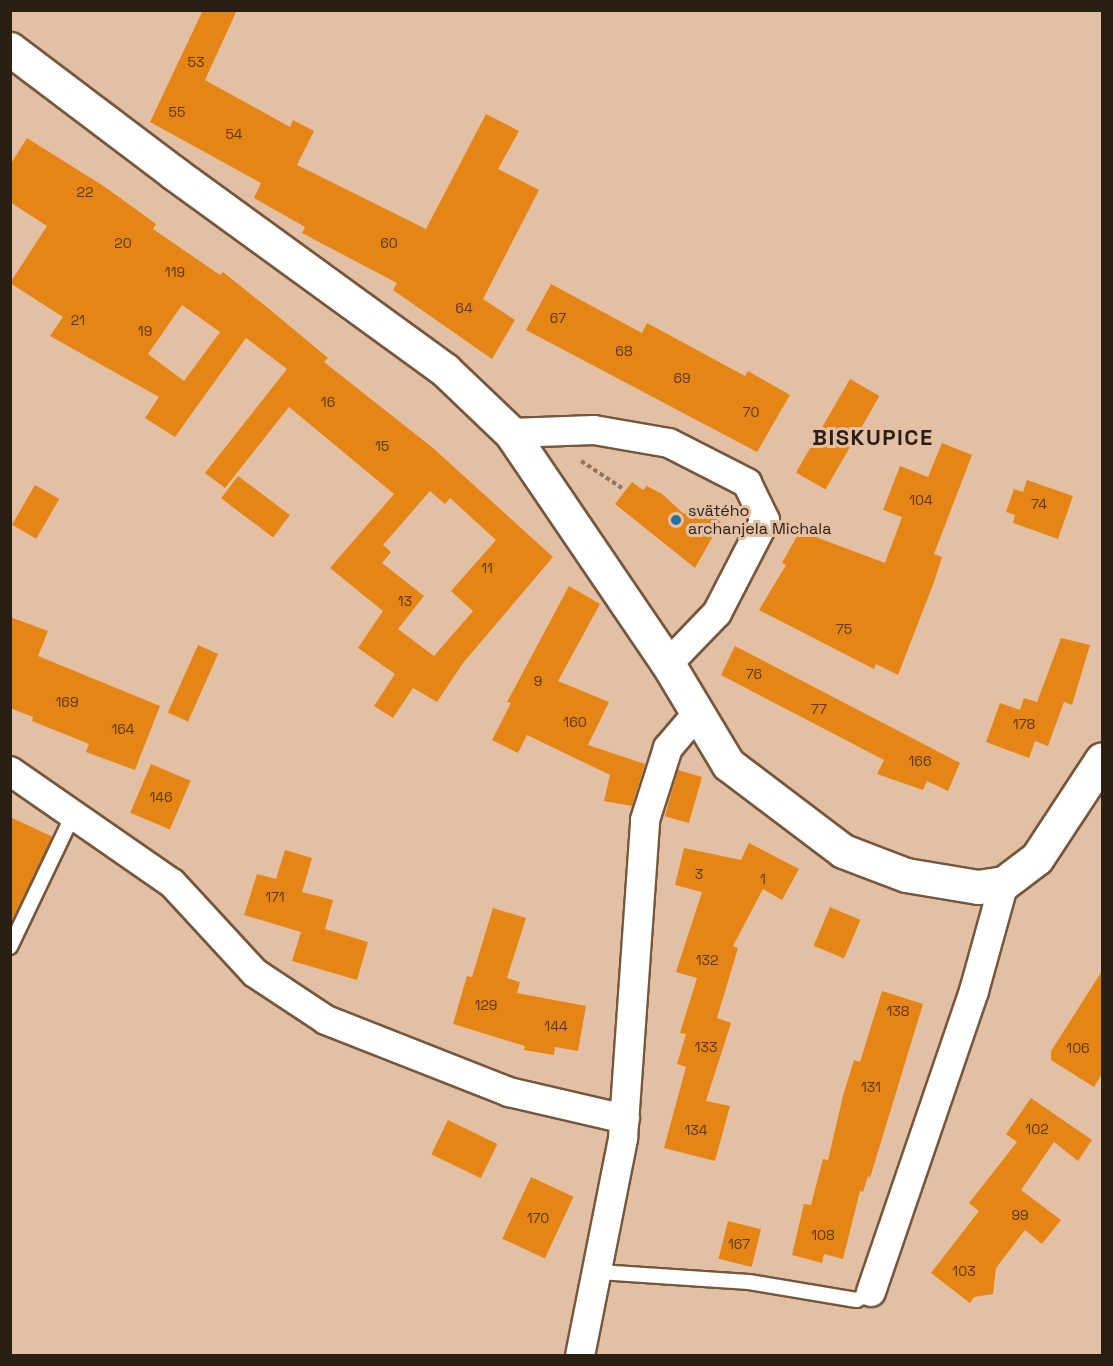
<!DOCTYPE html>
<meta charset="utf-8">
<style>
body{margin:0}
#map{position:relative;width:1113px;height:1366px;overflow:hidden;background:#e3c0a3;font-family:"Space Grotesk",sans-serif}
div>[style]{position:absolute}
[style*='--x']{left:calc(var(--x)*1px);top:calc(var(--y)*1px);width:calc(var(--w)*1px);rotate:calc(var(--a)*1deg)}
.building>*{inset:0;background:#e58515;transform-origin:0 0}
.path>*{height:4px;margin-top:-2px;transform-origin:0;background:repeating-linear-gradient(90deg,#8f7662 0 4.5px,transparent 0 7.5px)}
.roads{filter:drop-shadow(2px 0 #75573d) drop-shadow(-2px 0 #75573d) drop-shadow(0 2px #75573d) drop-shadow(0 -2px #75573d)}
.lane>*{height:14px;margin:-7px;padding:0 7px;transform-origin:7px;border-radius:7px;background:#fff}
.street>*{height:28px;margin:-14px;padding:0 14px;transform-origin:14px;border-radius:14px;background:#fff}
.secondary>*{height:33px;margin:-16.5px;padding:0 16.5px;transform-origin:16.5px;border-radius:16.5px;background:#fff}
.dots>*{width:16px;height:16px;translate:-50% -50%;box-sizing:border-box;border:3px solid #e3c0a3;border-radius:50%}
span{translate:-50% -50%;white-space:nowrap;text-align:center;line-height:1.15;-webkit-text-stroke:6px #e3c0a3;paint-order:stroke}
.number-label{font-size:14px;color:#5a3814}
.number-label span{-webkit-text-stroke-width:0}
.poi-label{font-size:16px;color:#2b1e13}
.left{translate:0 -50%;text-align:left}
.district-label{font-size:22px;color:#2b1e13;font-weight:700;letter-spacing:1.5px}
.frame{position:absolute;inset:0;border:12px solid #2b1e13;pointer-events:none}
</style>
<div id="map">
<div class="building">
<div style="clip-path:polygon(203px 10px,237px 10px,205px 80px,290px 127px,293px 120px,314px 131px,297px 165px,426px 229px,486px 114px,519px 131px,498px 169px,539px 190px,483px 299px,515px 320px,492px 359px,393px 290px,397px 283px,302px 233px,305px 227px,254px 198px,261px 183px,150px 122px)"></div>
<div style="clip-path:polygon(evenodd,27px 138px,105px 187px,156px 224px,153px 229px,220px 275px,223px 272px,268px 308px,328px 358px,324px 362px,433px 448px,553px 557px,463px 663px,437px 702px,413px 688px,393px 718px,374px 706px,395px 674px,358px 648px,383px 611px,330px 568px,394px 494px,289px 407px,225px 488px,205px 473px,287px 369px,246px 338px,175px 437px,145px 418px,159px 397px,50px 336px,63px 317px,10px 283px,47px 226px,10px 202px,10px 165px,27px 138px,182px 305px,220px 332px,184px 381px,148px 354px,182px 305px,27px 138px,430px 491px,445px 504px,450px 498px,496px 540px,451px 591px,473px 611px,434px 656px,398px 629px,424px 596px,382px 563px,391px 552px,383px 545px,430px 491px)"></div>
<div style="clip-path:polygon(551px 284px,642px 333px,647px 323px,745px 376px,748px 371px,790px 395px,757px 452px,526px 330px)"></div>
<div style="left:850px;top:379px;width:34px;height:108px;rotate:30deg"></div>
<div style="clip-path:polygon(942px 443px,972px 455px,934px 554px,942px 557px,934px 582px,898px 675px,876px 664px,874px 669px,759px 610px,786px 565px,782px 563px,800px 531px,885px 563px,902px 517px,883px 510px,900px 466px,928px 477px)"></div>
<div style="left:238px;top:476px;width:65px;height:28px;rotate:37deg"></div>
<div style="clip-path:polygon(1027px 480px,1073px 496px,1058px 539px,1013px 523px,1015px 515px,1006px 512px,1014px 489px,1023px 492px)"></div>
<div style="clip-path:polygon(632px 482px,643px 490px,647px 486px,662px 494px,684px 514px,687px 511px,696px 518px,702px 510px,721px 522px,695px 568px,615px 504px)"></div>
<div style="left:35px;top:485px;width:28px;height:46px;rotate:30deg"></div>
<div style="clip-path:polygon(569px 586px,600px 604px,558px 681px,609px 702px,588px 745px,645px 764px,632px 806px,604px 801px,610px 775px,527px 735px,518px 753px,492px 740px,511px 703px,507px 702px)"></div>
<div style="clip-path:polygon(10px 617px,48px 631px,38px 656px,160px 706px,135px 770px,86px 752px,89px 744px,32px 721px,33px 717px,10px 708px)"></div>
<div style="clip-path:polygon(1061px 638px,1090px 645px,1072px 705px,1064px 702px,1048px 746px,1035px 741px,1029px 758px,986px 742px,1000px 703px,1020px 710px,1024px 698px,1037px 702px)"></div>
<div style="left:198px;top:645px;width:22px;height:74px;rotate:24deg"></div>
<div style="clip-path:polygon(735px 646px,960px 763px,948px 791px,927px 781px,923px 790px,877px 774px,884px 760px,721px 675px)"></div>
<div style="left:151px;top:764px;width:43px;height:53px;rotate:23deg"></div>
<div style="left:678px;top:770px;width:25px;height:48px;rotate:16deg"></div>
<div style="clip-path:polygon(10px 817px,53px 837px,10px 925px)"></div>
<div style="clip-path:polygon(749px 843px,799px 869px,782px 900px,763px 889px,733px 946px,738px 948px,717px 1018px,731px 1023px,706px 1101px,730px 1106px,715px 1161px,664px 1148px,686px 1067px,677px 1064px,686px 1034px,680px 1033px,697px 978px,676px 972px,702px 892px,675px 885px,684px 848px,741px 860px)"></div>
<div style="clip-path:polygon(285px 850px,312px 858px,302px 892px,333px 900px,325px 929px,368px 942px,357px 980px,292px 961px,301px 932px,244px 915px,257px 874px,276px 879px)"></div>
<div style="left:830px;top:907px;width:33px;height:42px;rotate:23deg"></div>
<div style="clip-path:polygon(493px 908px,526px 918px,507px 978px,520px 982px,517px 993px,586px 1006px,578px 1051px,555px 1047px,554px 1055px,524px 1050px,525px 1046px,453px 1024px,467px 976px,472px 977px)"></div>
<div style="clip-path:polygon(1102px 971px,1102px 1074px,1094px 1087px,1051px 1060px,1051px 1051px)"></div>
<div style="clip-path:polygon(882px 991px,923px 1004px,870px 1178px,868px 1176px,863px 1192px,860px 1191px,843px 1259px,824px 1254px,822px 1263px,792px 1255px,804px 1204px,811px 1205px,823px 1159px,828px 1160px,843px 1096px,854px 1060px,860px 1062px)"></div>
<div style="clip-path:polygon(1031px 1098px,1092px 1140px,1078px 1161px,1054px 1142px,1021px 1190px,1061px 1220px,1042px 1244px,1025px 1230px,996px 1268px,993px 1294px,974px 1297px,970px 1303px,931px 1273px,979px 1211px,969px 1203px,1017px 1142px,1006px 1134px)"></div>
<div style="left:448px;top:1120px;width:55px;height:38px;rotate:26deg"></div>
<div style="left:531px;top:1177px;width:47px;height:68px;rotate:25deg"></div>
<div style="left:728px;top:1221px;width:34px;height:39px;rotate:14deg"></div>
</div>
<div class="path">
<div style="--x:581;--y:461;--w:49;--a:33.4"></div>
</div>
<div class="roads">
<div class="lane">
<div style="--x:10;--y:947;--w:148;--a:-64.5"></div>
<div style="--x:599;--y:1272;--w:150;--a:3.8"></div>
<div style="--x:749;--y:1282;--w:109;--a:9.5"></div>
<div style="--x:857;--y:1300;--w:16;--a:-30"></div>
</div>
<div class="street">
<div style="--x:511;--y:433;--w:83;--a:-2.1"></div>
<div style="--x:594;--y:430;--w:76;--a:9.8"></div>
<div style="--x:669;--y:443;--w:88;--a:27.1"></div>
<div style="--x:747;--y:483;--w:41;--a:64.1"></div>
<div style="--x:765;--y:520;--w:105;--a:117.3"></div>
<div style="--x:717;--y:613;--w:71;--a:133.9"></div>
<div style="--x:10;--y:771;--w:197;--a:34.7"></div>
<div style="--x:172;--y:883;--w:122;--a:47.3"></div>
<div style="--x:255;--y:973;--w:85;--a:33.5"></div>
<div style="--x:326;--y:1020;--w:197;--a:21.5"></div>
<div style="--x:509;--y:1092;--w:119;--a:13.1"></div>
<div style="--x:871;--y:1292;--w:318;--a:-71.1"></div>
<div style="--x:974;--y:991;--w:112;--a:-74.5"></div>
<div style="--x:580;--y:1356;--w:222;--a:-78.8"></div>
<div style="--x:623;--y:1138;--w:319;--a:-86"></div>
<div style="--x:645;--y:820;--w:76;--a:-72.3"></div>
<div style="--x:668;--y:748;--w:43;--a:-49.7"></div>
</div>
<div class="secondary">
<div style="--x:10;--y:49;--w:206;--a:37.1"></div>
<div style="--x:174;--y:173;--w:335;--a:36"></div>
<div style="--x:445;--y:370;--w:91;--a:43.7"></div>
<div style="--x:511;--y:433;--w:279;--a:55.8"></div>
<div style="--x:668;--y:664;--w:117;--a:59"></div>
<div style="--x:728;--y:764;--w:144;--a:37.1"></div>
<div style="--x:843;--y:851;--w:67;--a:20.9"></div>
<div style="--x:906;--y:875;--w:73;--a:9.5"></div>
<div style="--x:978;--y:887;--w:26;--a:-9"></div>
<div style="--x:1004;--y:883;--w:41;--a:-37.1"></div>
<div style="--x:1037;--y:858;--w:118;--a:-56.7"></div>
</div>
</div>
<div class="dots">
<div style="left:676px;top:520px;background:#2271a3"></div>
</div>
<div class="number-label">
<span style="left:196px;top:62px">53</span>
<span style="left:177px;top:112px">55</span>
<span style="left:234px;top:134px">54</span>
<span style="left:85px;top:192px">22</span>
<span style="left:123px;top:243px">20</span>
<span style="left:389px;top:243px">60</span>
<span style="left:175px;top:272px">119</span>
<span style="left:464px;top:308px">64</span>
<span style="left:558px;top:318px">67</span>
<span style="left:78px;top:320px">21</span>
<span style="left:145px;top:331px">19</span>
<span style="left:624px;top:351px">68</span>
<span style="left:682px;top:378px">69</span>
<span style="left:328px;top:402px">16</span>
<span style="left:751px;top:412px">70</span>
<span style="left:382px;top:446px">15</span>
<span style="left:921px;top:500px">104</span>
<span style="left:1039px;top:504px">74</span>
<span style="left:487px;top:568px">11</span>
<span style="left:405px;top:601px">13</span>
<span style="left:844px;top:629px">75</span>
<span style="left:754px;top:674px">76</span>
<span style="left:538px;top:681px">9</span>
<span style="left:67px;top:702px">169</span>
<span style="left:819px;top:709px">77</span>
<span style="left:575px;top:722px">160</span>
<span style="left:1024px;top:724px">178</span>
<span style="left:123px;top:729px">164</span>
<span style="left:920px;top:761px">166</span>
<span style="left:161px;top:797px">146</span>
<span style="left:699px;top:874px">3</span>
<span style="left:763px;top:879px">1</span>
<span style="left:275px;top:897px">171</span>
<span style="left:707px;top:960px">132</span>
<span style="left:486px;top:1005px">129</span>
<span style="left:898px;top:1011px">138</span>
<span style="left:556px;top:1026px">144</span>
<span style="left:706px;top:1047px">133</span>
<span style="left:1078px;top:1048px">106</span>
<span style="left:871px;top:1087px">131</span>
<span style="left:1037px;top:1129px">102</span>
<span style="left:696px;top:1130px">134</span>
<span style="left:1020px;top:1215px">99</span>
<span style="left:538px;top:1218px">170</span>
<span style="left:823px;top:1235px">108</span>
<span style="left:739px;top:1244px">167</span>
<span style="left:964px;top:1271px">103</span>
</div>
<div class="poi-label">
<span class="left" style="left:688px;top:520px">svätého<br>archanjela Michala</span>
</div>
<div class="district-label">
<span style="left:873px;top:438px">BISKUPICE</span>
</div>
<div class="frame"></div>
</div>
